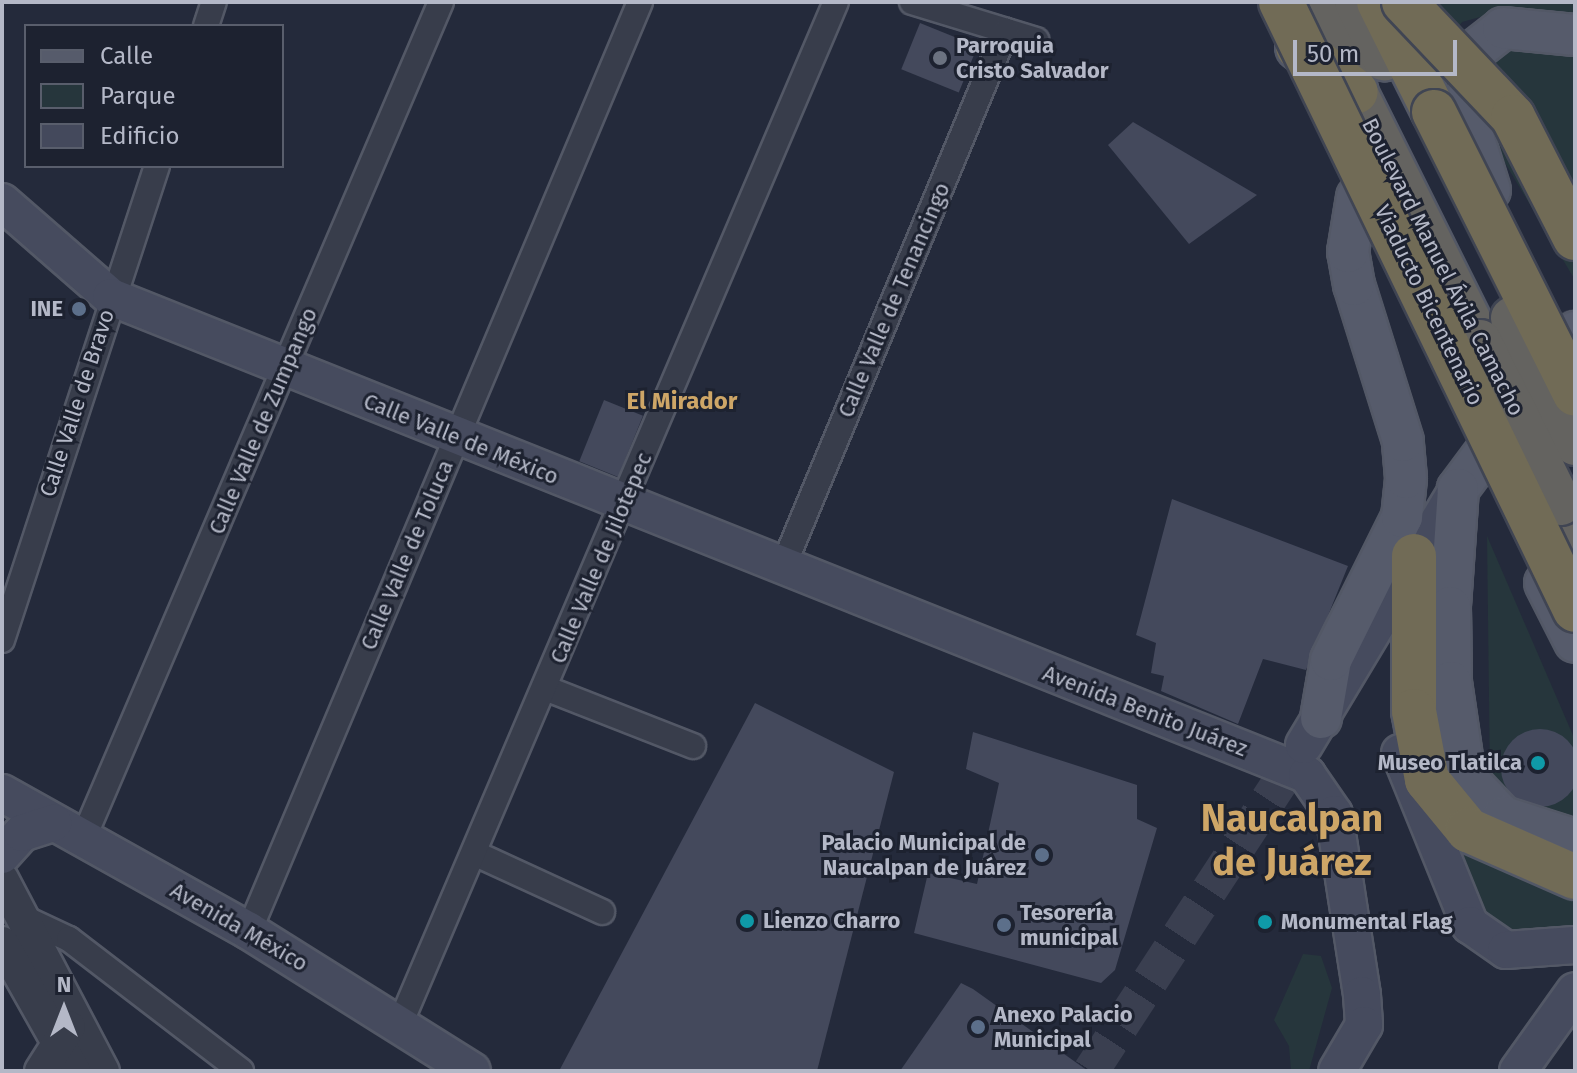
<!DOCTYPE html>
<meta charset="utf-8">
<style>
body{margin:0}
#map{position:relative;width:1577px;height:1073px;overflow:hidden;background:#242a3b;font-family:"Fira Sans",sans-serif}
div>[style]{position:absolute}
[style*='--x']{left:calc(var(--x)*1px);top:calc(var(--y)*1px);width:calc(var(--w)*1px);rotate:calc(var(--a)*1deg)}
.green>*{inset:0;background:#26363c}
.building>*{inset:0;background:#44495c;transform-origin:0 0}
.round{border-radius:50%}
.secondary-tunnel>*{height:36px;margin-top:-18px;transform-origin:0;background:repeating-linear-gradient(90deg,#3a3f50 0 36px,transparent 0 54px)}
.roads{filter:drop-shadow(2px 0 #535866) drop-shadow(-2px 0 #535866) drop-shadow(0 2px #535866) drop-shadow(0 -2px #535866)}
.minor>*{height:24px;margin:-12px;padding:0 12px;transform-origin:12px;border-radius:12px;background:#383d4b}
.tertiary>*{height:32px;margin:-16px;padding:0 16px;transform-origin:16px;border-radius:16px;background:#383d4b}
.secondary>*{height:36px;margin:-18px;padding:0 18px;transform-origin:18px;border-radius:18px;background:#464b5e}
.primary>*{height:40px;margin:-20px;padding:0 20px;transform-origin:20px;border-radius:20px;background:#565b6b}
.trunk>*{height:42px;margin:-21px;padding:0 21px;transform-origin:21px;border-radius:21px;background:#646360}
.motorway>*{height:44px;margin:-22px;padding:0 22px;transform-origin:22px;border-radius:22px;background:#716b56}
.bridges{filter:drop-shadow(2px 0 #404553) drop-shadow(-2px 0 #404553) drop-shadow(0 2px #404553) drop-shadow(0 -2px #404553)}
.trunk-bridge>*{height:42px;margin:-21px;padding:0 21px;transform-origin:21px;border-radius:21px;background:#646360}
.motorway-bridge>*{height:44px;margin:-22px;padding:0 22px;transform-origin:22px;border-radius:22px;background:#716b56}
.dots>*{width:22px;height:22px;translate:-50% -50%;box-sizing:border-box;border:4px solid #1d2230;border-radius:50%}
span{translate:-50% -50%;white-space:nowrap;text-align:center;line-height:1.15;-webkit-text-stroke:6px #1d2230;paint-order:stroke}
.poi-label{font-size:22px;color:#b4b8c7;font-weight:700}
.left{translate:0 -50%;text-align:left}
.right{translate:-100% -50%;text-align:right}
.street-label{font-size:22px;color:#b4b8c7}
.neighbourhood-label{font-size:24px;color:#cea667;font-weight:700}
.town-label{font-size:38px;color:#cea667;font-weight:700}
.frame{position:absolute;inset:0;border:4px solid #b4b8c7;pointer-events:none}
.legend{position:absolute;left:24px;top:24px;width:260px;height:144px;box-sizing:border-box;background:#1d2230;border:2px solid #595e6c;margin:0;padding:10px 14px;list-style:none;font-size:24px;color:#b4b8c7}
.legend li{display:flex;align-items:center;gap:16px;height:40px}
.legend b{width:40px;border:2px solid #595e6c}
.north{position:absolute;left:24px;top:969px;width:80px;height:80px;-webkit-text-stroke:6px #1d2230;paint-order:stroke;rotate:0deg;font-size:22px;font-weight:700;line-height:32px;text-align:center;color:#b4b8c7}
.north::after{content:'';display:block;margin:auto;width:28px;height:36px;background:#b4b8c7;clip-path:polygon(50% 0,100% 100%,50% 72%,0 100%)}
.scale{position:absolute;left:1293px;top:40px;width:164px;height:36px;box-sizing:border-box;border:4px solid #b4b8c7;border-top:0;padding-left:10px;font-size:24px;line-height:28px;white-space:nowrap;color:#b4b8c7;-webkit-text-stroke:6px #1d2230;paint-order:stroke}
</style>
<div id="map">
<div class="green">
<div style="clip-path:polygon(1409px 2px,1575px 2px,1575px 20px,1513px 8px,1462px 22px,1438px 55px)"></div>
<div style="clip-path:polygon(1497px 45px,1547px 45px,1575px 57px,1575px 280px,1474px 111px)"></div>
<div style="clip-path:polygon(1487px 536px,1575px 740px,1575px 826px,1514px 811px,1490px 780px)"></div>
<div style="clip-path:polygon(1442px 827px,1575px 888px,1575px 939px,1545px 946px,1483px 925px)"></div>
<div style="clip-path:polygon(1303px 954px,1321px 956px,1332px 988px,1309px 1071px,1291px 1071px,1289px 1046px,1274px 1020px)"></div>
</div>
<div class="building">
<div style="left:920px;top:23px;width:62px;height:50px;rotate:22deg"></div>
<div style="clip-path:polygon(1133px 122px,1257px 195px,1189px 244px,1108px 145px)"></div>
<div style="left:604px;top:400px;width:42px;height:66px;rotate:22deg"></div>
<div style="clip-path:polygon(1172px 499px,1348px 566px,1306px 670px,1263px 659px,1238px 724px,1161px 691px,1164px 676px,1151px 673px,1156px 643px,1136px 635px)"></div>
<div style="clip-path:polygon(755px 703px,894px 772px,817px 1071px,559px 1071px)"></div>
<div class="round" style="left:1501px;top:729px;width:78px;height:78px"></div>
<div style="clip-path:polygon(973px 732px,1137px 785px,1137px 819px,1157px 828px,1115px 970px,1101px 983px,914px 933px,928px 873px,977px 884px,999px 783px,966px 769px)"></div>
<div style="clip-path:polygon(961px 983px,973px 989px,1088px 1071px,900px 1071px)"></div>
</div>
<div class="secondary-tunnel">
<div style="--x:1091;--y:1071;--w:389;--a:-56.8"></div>
</div>
<div class="roads">
<div class="minor">
<div style="--x:912;--y:2;--w:130;--a:17"></div>
<div style="--x:206;--y:26;--w:25;--a:-72"></div>
<div style="--x:782;--y:569;--w:583;--a:-67.4"></div>
<div style="--x:2;--y:640;--w:499;--a:-71.9"></div>
<div style="--x:545;--y:688;--w:159;--a:21.4"></div>
<div style="--x:83;--y:839;--w:910;--a:-66.84"></div>
<div style="--x:474;--y:853;--w:141;--a:24.7"></div>
<div style="--x:26;--y:919;--w:47;--a:24.9"></div>
<div style="--x:69;--y:939;--w:217;--a:37.5"></div>
<div style="--x:249;--y:931;--w:1008;--a:-67.17"></div>
<div style="--x:400;--y:1024;--w:1111;--a:-66.9"></div>
</div>
<div class="tertiary">
<div style="--x:2;--y:879;--w:217;--a:62.3"></div>
<div style="--x:2;--y:943;--w:147;--a:60.6"></div>
<div style="--x:41;--y:1071;--w:52;--a:-57.5"></div>
</div>
<div class="secondary">
<div style="--x:2;--y:202;--w:145;--a:41.1"></div>
<div style="--x:111;--y:297;--w:1288;--a:21.78"></div>
<div style="--x:1307;--y:775;--w:47;--a:55.3"></div>
<div style="--x:1334;--y:814;--w:183;--a:81.2"></div>
<div style="--x:1362;--y:995;--w:30;--a:86"></div>
<div style="--x:1364;--y:1025;--w:53;--a:120.4"></div>
<div style="--x:1304;--y:745;--w:299;--a:-59"></div>
<div style="--x:1400;--y:753;--w:186;--a:67.9"></div>
<div style="--x:1470;--y:925;--w:44;--a:34.8"></div>
<div style="--x:1506;--y:950;--w:69;--a:-4.1"></div>
<div style="--x:2;--y:793;--w:283;--a:29.2"></div>
<div style="--x:249;--y:931;--w:263;--a:32.1"></div>
<div style="--x:2;--y:855;--w:30;--a:-48"></div>
<div style="--x:22;--y:833;--w:33;--a:-18"></div>
<div style="--x:1518;--y:1071;--w:98;--a:-54.5"></div>
</div>
<div class="primary">
<div style="--x:1490;--y:190;--w:77;--a:-107.5"></div>
<div style="--x:1467;--y:117;--w:66;--a:-83.9"></div>
<div style="--x:1474;--y:51;--w:37;--a:-38"></div>
<div style="--x:1503;--y:28;--w:72;--a:5.6"></div>
<div style="--x:1575;--y:332;--w:196;--a:126.7"></div>
<div style="--x:1458;--y:489;--w:118;--a:93.9"></div>
<div style="--x:1450;--y:607;--w:75;--a:89.2"></div>
<div style="--x:1451;--y:682;--w:96;--a:81.6"></div>
<div style="--x:1465;--y:777;--w:55;--a:46.5"></div>
<div style="--x:1503;--y:817;--w:76;--a:17.7"></div>
<div style="--x:1545;--y:583;--w:66;--a:63"></div>
<div style="--x:1321;--y:718;--w:59;--a:-80.2"></div>
<div style="--x:1331;--y:660;--w:160;--a:-63.6"></div>
<div style="--x:1402;--y:517;--w:39;--a:-84"></div>
<div style="--x:1406;--y:478;--w:37;--a:-95"></div>
<div style="--x:1403;--y:441;--w:164;--a:-107.4"></div>
<div style="--x:1354;--y:285;--w:34;--a:-100"></div>
<div style="--x:1348;--y:252;--w:56;--a:-80.7"></div>
</div>
<div class="trunk">
<div style="--x:1311;--y:2;--w:379;--a:63.5"></div>
<div style="--x:1356;--y:2;--w:64;--a:63.8"></div>
<div style="--x:1561;--y:504;--w:32;--a:64"></div>
</div>
<div class="motorway">
<div style="--x:1379;--y:2;--w:123;--a:63.4"></div>
<div style="--x:1298;--y:47;--w:73;--a:37.8"></div>
<div style="--x:1414;--y:556;--w:155;--a:90"></div>
<div style="--x:1414;--y:711;--w:70;--a:79.3"></div>
<div style="--x:1427;--y:780;--w:65;--a:50.6"></div>
<div style="--x:1468;--y:830;--w:117;--a:23.7"></div>
</div>
</div>
<div class="bridges">
<div class="trunk-bridge">
<div style="--x:1512;--y:318;--w:141;--a:63.4"></div>
<div style="--x:1480;--y:341;--w:182;--a:63.6"></div>
</div>
<div class="motorway-bridge">
<div style="--x:1281;--y:2;--w:675;--a:64.19"></div>
<div style="--x:1404;--y:2;--w:158;--a:46.5"></div>
<div style="--x:1513;--y:117;--w:136;--a:62.9"></div>
<div style="--x:1434;--y:112;--w:315;--a:63.4"></div>
</div>
</div>
<div class="dots">
<div style="left:940px;top:58px;background:#6b7280"></div>
<div style="left:79px;top:309px;background:#5c6f8a"></div>
<div style="left:1538px;top:763px;background:#0f9aa8"></div>
<div style="left:1042px;top:855px;background:#5c6f8a"></div>
<div style="left:747px;top:921px;background:#0f9aa8"></div>
<div style="left:1265px;top:922px;background:#0f9aa8"></div>
<div style="left:1004px;top:925px;background:#5c6f8a"></div>
<div style="left:978px;top:1027px;background:#5c6f8a"></div>
</div>
<div class="poi-label">
<span class="left" style="left:956px;top:58px">Parroquia<br>Cristo Salvador</span>
<span class="right" style="left:63px;top:309px">INE</span>
<span class="right" style="left:1522px;top:763px">Museo Tlatilca</span>
<span class="right" style="left:1026px;top:855px">Palacio Municipal de<br>Naucalpan de Juárez</span>
<span class="left" style="left:1020px;top:925px">Tesorería<br>municipal</span>
<span class="left" style="left:763px;top:921px">Lienzo Charro</span>
<span class="left" style="left:1281px;top:922px">Monumental Flag</span>
<span class="left" style="left:994px;top:1027px">Anexo Palacio<br>Municipal</span>
</div>
<div class="street-label">
<span style="left:1443px;top:267px;rotate:63deg">Boulevard Manuel Ávila Camacho</span>
<span style="left:894px;top:300px;rotate:-67deg">Calle Valle de Tenancingo</span>
<span style="left:1429px;top:305px;rotate:64deg">Viaducto Bicentenario</span>
<span style="left:77px;top:403px;rotate:-72deg">Calle Valle de Bravo</span>
<span style="left:263px;top:421px;rotate:-67deg">Calle Valle de Zumpango</span>
<span style="left:461px;top:439px;rotate:22deg">Calle Valle de México</span>
<span style="left:407px;top:555px;rotate:-67deg">Calle Valle de Toluca</span>
<span style="left:601px;top:558px;rotate:-67deg">Calle Valle de Jilotepec</span>
<span style="left:1145px;top:711px;rotate:21deg">Avenida Benito Juárez</span>
<span style="left:239px;top:927px;rotate:30deg">Avenida México</span>
</div>
<div class="neighbourhood-label">
<span style="left:682px;top:402px">El Mirador</span>
</div>
<div class="town-label">
<span style="left:1292px;top:841px">Naucalpan<br>de Juárez</span>
</div>
<div class="frame"></div>
<ul class="legend">
<li><b style="height:10px;background:#565b6b"></b>Calle</li>
<li><b style="height:22px;background:#26363c"></b>Parque</li>
<li><b style="height:22px;background:#44495c"></b>Edificio</li>
</ul>
<div class="north">N</div>
<div class="scale">50 m</div>
</div>
